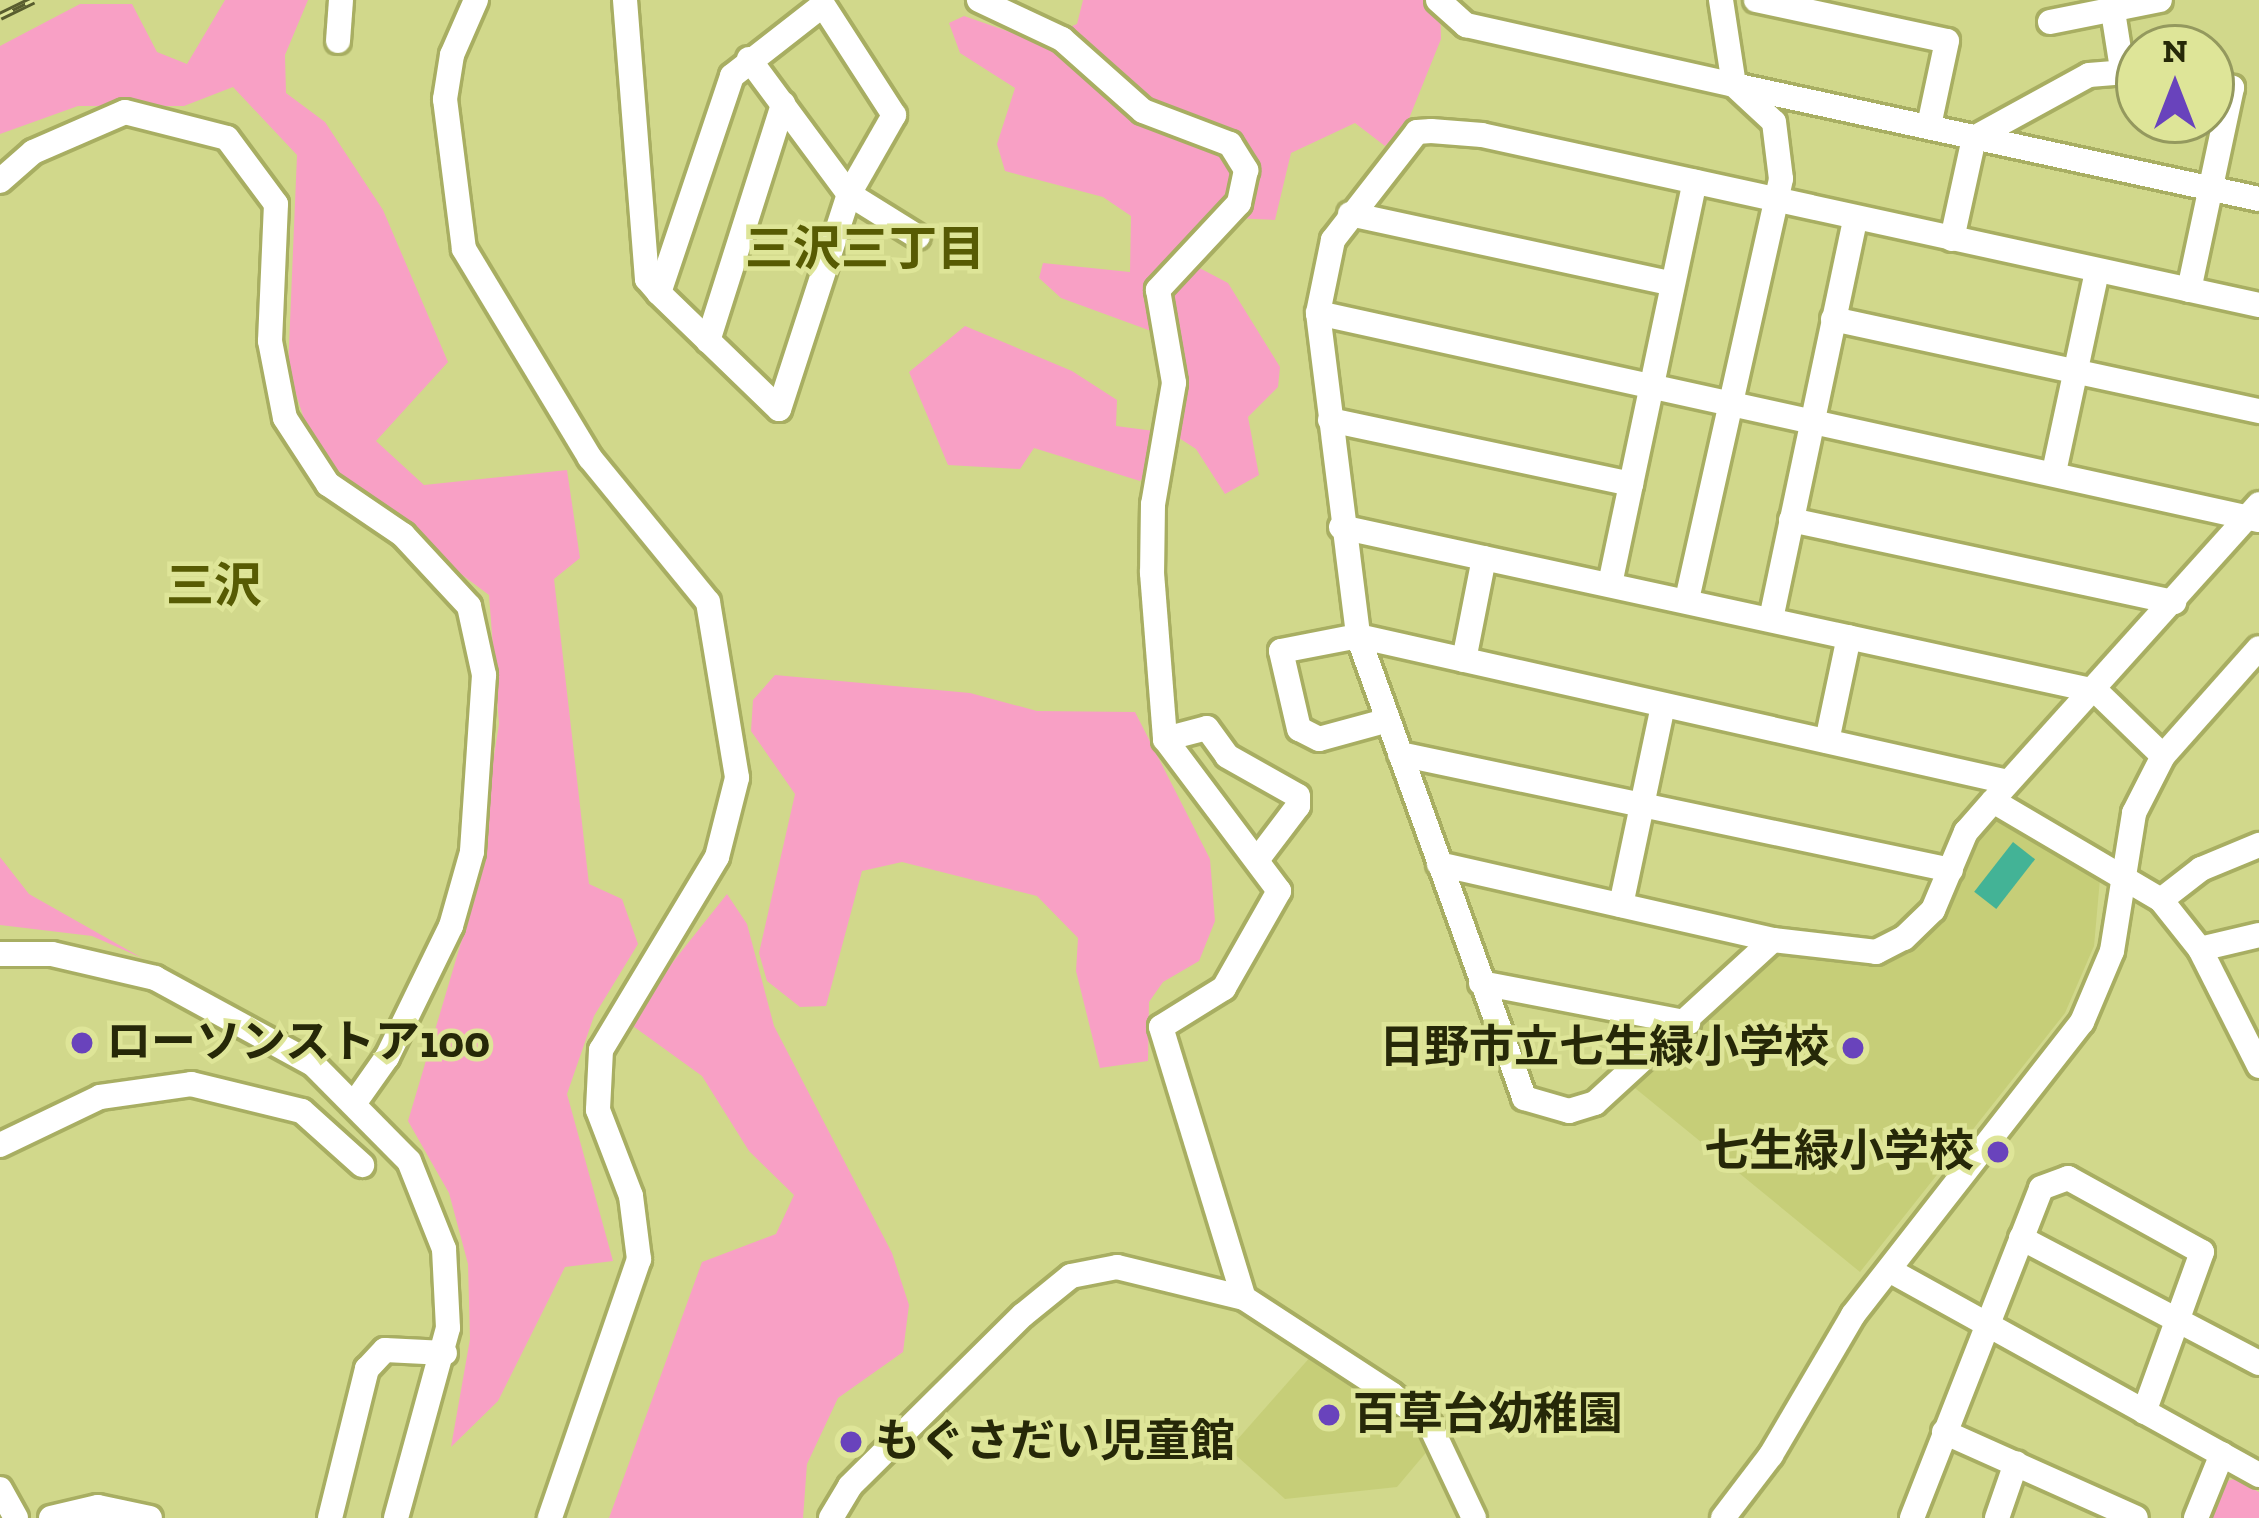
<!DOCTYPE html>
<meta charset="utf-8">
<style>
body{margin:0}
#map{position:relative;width:2259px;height:1518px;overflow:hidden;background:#d1d88b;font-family:"Zilla Slab","Noto Sans JP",serif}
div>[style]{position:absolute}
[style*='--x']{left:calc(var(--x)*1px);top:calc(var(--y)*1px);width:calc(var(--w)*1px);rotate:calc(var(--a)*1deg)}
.built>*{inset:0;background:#c6ce78}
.green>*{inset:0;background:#f8a0c5}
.water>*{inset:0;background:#43b396;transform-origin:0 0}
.roads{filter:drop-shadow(3px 0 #a8ae62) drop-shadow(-3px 0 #a8ae62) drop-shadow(0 3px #a8ae62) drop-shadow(0 -3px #a8ae62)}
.minor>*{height:24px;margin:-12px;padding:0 12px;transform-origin:12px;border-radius:12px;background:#fff}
.rail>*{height:9px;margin-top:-4.5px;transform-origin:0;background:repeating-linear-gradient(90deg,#dee598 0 14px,#595d2f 0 28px);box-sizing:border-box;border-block:3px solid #595d2f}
.dots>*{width:33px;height:33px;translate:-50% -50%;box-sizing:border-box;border:6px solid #dee598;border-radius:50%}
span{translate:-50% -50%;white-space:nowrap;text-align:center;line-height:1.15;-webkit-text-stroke:9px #dee598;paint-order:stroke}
.poi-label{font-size:45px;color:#262808;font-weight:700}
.left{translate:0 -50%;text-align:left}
.right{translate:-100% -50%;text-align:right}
.neighbourhood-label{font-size:48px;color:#575b03;font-weight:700}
.north{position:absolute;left:2115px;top:24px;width:120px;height:120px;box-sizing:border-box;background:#dee598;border:3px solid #94995e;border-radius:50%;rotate:0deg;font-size:33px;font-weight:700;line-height:48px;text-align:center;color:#262808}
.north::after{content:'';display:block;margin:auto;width:42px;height:54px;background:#6943bc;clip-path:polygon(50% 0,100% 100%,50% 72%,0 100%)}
</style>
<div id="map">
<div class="built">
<div style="clip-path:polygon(1991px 815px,2004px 815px,2100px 879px,2094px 946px,2065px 1013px,1860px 1272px,1630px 1084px,1774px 950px,1880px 960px,1911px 945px)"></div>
<div style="clip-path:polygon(1312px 1355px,1419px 1430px,1429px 1449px,1397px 1487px,1285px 1499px,1229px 1449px)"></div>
</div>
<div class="green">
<div style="clip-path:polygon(225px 0,308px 0,285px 55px,286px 93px,325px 122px,383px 210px,448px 362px,376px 441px,424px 485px,567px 470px,580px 558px,554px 579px,589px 884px,622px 899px,638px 944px,594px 1016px,567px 1094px,613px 1261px,565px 1267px,498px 1401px,451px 1447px,470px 1339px,468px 1264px,449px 1193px,408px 1121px,468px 919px,499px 724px,489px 595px,347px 489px,312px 443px,288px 370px,297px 155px,233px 87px,184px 106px,78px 106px,0 134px,0 46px,80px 4px,132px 4px,157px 52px,187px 64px)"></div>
<div style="clip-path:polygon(1083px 0,1440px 0,1441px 39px,1406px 126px,1385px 146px,1355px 123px,1291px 153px,1275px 220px,1208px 217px,1171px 253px,1228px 283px,1280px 367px,1278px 387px,1248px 417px,1259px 475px,1225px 494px,1196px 449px,1179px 438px,1140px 481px,1034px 448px,1020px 469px,948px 465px,909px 372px,965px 326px,1072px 371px,1117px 400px,1116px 426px,1154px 431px,1176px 417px,1183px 359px,1173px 339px,1061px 298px,1039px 278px,1043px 263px,1130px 272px,1131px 216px,1103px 197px,1005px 171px,997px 144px,1015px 88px,960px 53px,949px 23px,964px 16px,1036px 41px,1077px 24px)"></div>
<div style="clip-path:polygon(775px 675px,970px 693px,1037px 711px,1135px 712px,1210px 859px,1215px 921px,1199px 961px,1163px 982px,1149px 1002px,1148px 1061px,1100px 1068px,1076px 971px,1078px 938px,1037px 896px,902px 862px,862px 871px,826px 1006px,800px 1007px,767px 981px,759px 953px,795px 794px,751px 731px,753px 700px)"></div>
<div style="clip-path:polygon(0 857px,29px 894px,142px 958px,92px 936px,0 925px)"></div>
<div style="clip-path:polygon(727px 894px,747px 924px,774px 1026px,892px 1253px,909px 1305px,903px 1352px,838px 1398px,807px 1464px,803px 1518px,609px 1518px,702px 1262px,776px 1234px,794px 1195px,749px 1151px,702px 1076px,626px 1021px)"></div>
<div style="clip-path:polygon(2234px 1479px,2259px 1492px,2259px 1518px,2210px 1518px,2224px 1482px)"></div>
</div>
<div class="water">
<div style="left:2013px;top:842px;width:28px;height:63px;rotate:38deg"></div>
</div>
<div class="roads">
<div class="minor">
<div style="--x:476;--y:0;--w:60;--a:113.6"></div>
<div style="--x:452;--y:55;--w:45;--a:99"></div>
<div style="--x:445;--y:99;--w:151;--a:82.8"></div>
<div style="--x:464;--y:249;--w:244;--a:58.9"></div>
<div style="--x:590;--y:458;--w:186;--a:50.7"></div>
<div style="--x:708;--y:602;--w:178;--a:80.6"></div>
<div style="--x:737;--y:778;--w:81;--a:104.2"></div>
<div style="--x:717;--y:857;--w:225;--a:121"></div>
<div style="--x:601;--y:1050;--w:60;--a:92.9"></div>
<div style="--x:598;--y:1110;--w:92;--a:69"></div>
<div style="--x:631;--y:1196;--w:64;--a:82.8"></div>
<div style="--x:639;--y:1259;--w:274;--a:109"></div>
<div style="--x:625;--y:0;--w:280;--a:85.5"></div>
<div style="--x:647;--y:279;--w:18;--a:49"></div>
<div style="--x:979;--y:0;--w:92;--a:25.2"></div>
<div style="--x:1062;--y:39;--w:108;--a:41.6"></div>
<div style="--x:1143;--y:111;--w:93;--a:20.8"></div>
<div style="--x:1230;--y:144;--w:31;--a:58"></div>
<div style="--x:1246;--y:170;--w:34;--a:102"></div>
<div style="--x:1239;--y:203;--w:119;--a:133"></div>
<div style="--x:1158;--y:290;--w:94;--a:80.2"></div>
<div style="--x:1174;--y:383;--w:123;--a:99.8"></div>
<div style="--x:1153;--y:504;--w:69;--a:90.8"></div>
<div style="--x:1152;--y:573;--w:167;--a:85.5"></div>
<div style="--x:1165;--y:739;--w:190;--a:53.1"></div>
<div style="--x:1279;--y:891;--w:112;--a:119.6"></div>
<div style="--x:1224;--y:988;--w:74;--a:148.2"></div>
<div style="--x:1161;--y:1027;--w:283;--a:73"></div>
<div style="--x:1438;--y:0;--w:38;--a:42"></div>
<div style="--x:1466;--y:25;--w:275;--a:12.6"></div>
<div style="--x:1734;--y:85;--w:54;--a:42.8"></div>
<div style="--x:1774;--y:122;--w:57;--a:83"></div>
<div style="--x:1781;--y:179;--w:432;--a:102.6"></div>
<div style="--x:1721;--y:0;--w:86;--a:81.3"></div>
<div style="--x:1734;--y:85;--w:537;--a:12.25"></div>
<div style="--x:1756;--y:0;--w:195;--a:12.1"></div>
<div style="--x:1947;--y:41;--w:87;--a:102"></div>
<div style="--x:823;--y:5;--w:131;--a:57.2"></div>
<div style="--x:894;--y:115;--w:91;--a:119.7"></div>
<div style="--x:849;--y:194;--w:226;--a:108"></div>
<div style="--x:779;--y:409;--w:167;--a:-136"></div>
<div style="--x:659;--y:293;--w:229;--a:-71.4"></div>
<div style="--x:732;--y:76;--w:115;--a:-38"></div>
<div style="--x:2112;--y:5;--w:65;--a:81.1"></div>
<div style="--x:2050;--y:22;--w:112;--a:-11.3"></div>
<div style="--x:338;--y:41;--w:41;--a:-85.8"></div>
<div style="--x:749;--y:59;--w:168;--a:53.5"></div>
<div style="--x:849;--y:194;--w:81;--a:31.9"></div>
<div style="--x:0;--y:181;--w:44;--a:-41.3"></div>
<div style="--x:33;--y:152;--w:100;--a:-23.5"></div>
<div style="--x:125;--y:112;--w:105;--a:14.3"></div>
<div style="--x:227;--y:138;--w:82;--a:53.4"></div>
<div style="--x:276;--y:204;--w:137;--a:92.5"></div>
<div style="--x:270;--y:341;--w:78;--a:79"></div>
<div style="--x:285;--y:418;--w:79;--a:56.9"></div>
<div style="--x:328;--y:484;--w:91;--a:34.2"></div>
<div style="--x:403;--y:535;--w:97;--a:47.1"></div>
<div style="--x:469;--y:606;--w:71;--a:77.7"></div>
<div style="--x:484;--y:675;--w:177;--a:93.9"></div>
<div style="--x:472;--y:852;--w:77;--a:105.8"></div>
<div style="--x:451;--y:926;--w:146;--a:116"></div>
<div style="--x:387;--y:1057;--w:54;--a:125.2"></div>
<div style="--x:1350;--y:214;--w:330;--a:12.2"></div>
<div style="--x:1952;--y:239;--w:103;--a:-77.7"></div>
<div style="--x:1974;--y:138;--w:131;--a:-28.7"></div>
<div style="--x:2089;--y:75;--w:50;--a:-4.6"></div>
<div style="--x:2189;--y:290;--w:207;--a:-78"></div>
<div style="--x:2232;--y:88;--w:21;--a:-169"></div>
<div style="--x:2259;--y:305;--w:795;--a:-167.66"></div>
<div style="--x:1482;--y:135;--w:51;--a:-175.5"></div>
<div style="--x:1431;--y:131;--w:14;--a:176"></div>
<div style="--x:1417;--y:132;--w:137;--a:127.9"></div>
<div style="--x:1333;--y:240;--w:75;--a:101.6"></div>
<div style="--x:1318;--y:313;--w:325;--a:82.9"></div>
<div style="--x:1358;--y:636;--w:491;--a:70.2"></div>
<div style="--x:1524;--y:1098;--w:47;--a:16.1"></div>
<div style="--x:1569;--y:1111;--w:27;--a:-17"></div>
<div style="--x:1595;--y:1103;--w:241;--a:-42.5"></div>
<div style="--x:1773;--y:940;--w:104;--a:6.6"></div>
<div style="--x:1876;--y:952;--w:31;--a:-27"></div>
<div style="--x:1904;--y:938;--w:40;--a:-44"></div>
<div style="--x:1933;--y:910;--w:85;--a:-67.1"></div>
<div style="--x:1966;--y:832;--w:41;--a:-48.9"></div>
<div style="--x:1993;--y:801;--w:195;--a:30.5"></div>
<div style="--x:2161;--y:900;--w:63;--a:51.5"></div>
<div style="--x:2200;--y:949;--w:131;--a:63.2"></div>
<div style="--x:1318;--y:313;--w:963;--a:12.41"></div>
<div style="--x:1833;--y:319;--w:436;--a:12.2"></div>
<div style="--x:708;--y:341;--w:249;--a:-72.4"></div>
<div style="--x:1330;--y:420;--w:308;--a:12"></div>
<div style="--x:2054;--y:472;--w:206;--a:-77.9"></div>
<div style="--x:1791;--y:520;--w:392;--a:12.1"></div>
<div style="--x:1341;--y:527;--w:773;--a:12.26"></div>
<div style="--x:2096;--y:691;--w:93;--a:44.1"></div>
<div style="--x:1610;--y:584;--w:411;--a:-78.1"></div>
<div style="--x:1771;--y:619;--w:409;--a:-78.1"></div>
<div style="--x:1464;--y:660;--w:104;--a:-78.9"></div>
<div style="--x:1385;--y:721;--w:68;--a:164.7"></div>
<div style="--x:1319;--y:739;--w:22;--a:-153"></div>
<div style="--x:1299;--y:729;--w:80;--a:-103"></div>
<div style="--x:1281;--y:651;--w:78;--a:-11"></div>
<div style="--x:1358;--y:636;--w:666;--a:12.66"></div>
<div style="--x:1165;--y:739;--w:43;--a:-14.7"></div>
<div style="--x:1207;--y:728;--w:34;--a:54"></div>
<div style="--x:1227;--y:756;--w:81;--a:29.4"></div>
<div style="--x:1298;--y:796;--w:10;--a:90"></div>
<div style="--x:1298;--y:806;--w:68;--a:127.2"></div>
<div style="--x:1827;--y:741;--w:106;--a:-78.1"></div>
<div style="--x:1400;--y:754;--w:563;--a:11.89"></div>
<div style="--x:1998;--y:794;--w:390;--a:-48"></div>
<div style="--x:1439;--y:864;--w:343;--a:12.8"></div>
<div style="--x:2161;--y:900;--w:51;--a:-37.8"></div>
<div style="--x:2201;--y:869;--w:63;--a:-22.5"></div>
<div style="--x:1621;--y:905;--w:204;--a:-78.1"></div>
<div style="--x:2200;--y:949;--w:61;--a:-13.3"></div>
<div style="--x:0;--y:954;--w:52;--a:0"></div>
<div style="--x:52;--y:954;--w:106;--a:13.1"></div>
<div style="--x:155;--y:978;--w:180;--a:28.6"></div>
<div style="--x:313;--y:1064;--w:136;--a:45.3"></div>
<div style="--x:409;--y:1161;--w:95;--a:68.3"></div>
<div style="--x:444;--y:1249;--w:79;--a:87.1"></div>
<div style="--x:448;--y:1328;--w:197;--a:105.3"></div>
<div style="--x:1481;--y:983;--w:211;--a:10.9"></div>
<div style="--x:0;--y:1145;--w:111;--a:-25.6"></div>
<div style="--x:100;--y:1097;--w:92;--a:-8.1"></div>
<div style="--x:191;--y:1084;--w:114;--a:13.7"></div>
<div style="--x:302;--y:1111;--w:81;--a:42"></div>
<div style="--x:2021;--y:1238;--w:269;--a:27.7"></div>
<div style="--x:1889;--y:1270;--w:423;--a:29"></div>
<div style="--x:1944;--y:1432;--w:210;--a:24.1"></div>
<div style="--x:0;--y:1489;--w:33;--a:61"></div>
<div style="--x:51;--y:1518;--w:48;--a:-13.2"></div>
<div style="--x:98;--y:1507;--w:53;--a:11.9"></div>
<div style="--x:330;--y:1518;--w:154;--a:-76.1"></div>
<div style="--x:367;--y:1369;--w:26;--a:-47"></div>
<div style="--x:385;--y:1350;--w:60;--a:2.9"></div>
<div style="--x:831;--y:1518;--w:37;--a:-59"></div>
<div style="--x:850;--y:1486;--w:243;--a:-44.7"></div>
<div style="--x:1023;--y:1315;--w:62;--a:-39.1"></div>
<div style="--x:1071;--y:1276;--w:47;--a:-11.1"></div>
<div style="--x:1117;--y:1267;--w:131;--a:13.7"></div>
<div style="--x:1244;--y:1298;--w:176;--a:33.1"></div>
<div style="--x:1391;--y:1394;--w:50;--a:38.5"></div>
<div style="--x:1430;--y:1425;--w:103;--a:64.7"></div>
<div style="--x:1723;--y:1518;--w:79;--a:-52.7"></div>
<div style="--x:1771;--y:1455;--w:162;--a:-59.6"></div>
<div style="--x:1853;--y:1315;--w:372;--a:-52"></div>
<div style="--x:2082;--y:1022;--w:77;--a:-67.1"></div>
<div style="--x:2112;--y:951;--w:140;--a:-80.9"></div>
<div style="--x:2134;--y:813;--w:64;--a:-63"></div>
<div style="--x:2163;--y:756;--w:144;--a:-48.4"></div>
<div style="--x:1912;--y:1518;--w:354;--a:-68.6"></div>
<div style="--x:2041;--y:1188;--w:29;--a:-20"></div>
<div style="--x:2068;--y:1178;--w:153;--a:28.9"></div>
<div style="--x:2202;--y:1252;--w:170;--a:109.9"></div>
<div style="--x:1997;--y:1518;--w:58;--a:-70.9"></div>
<div style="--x:2196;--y:1518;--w:69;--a:-67.9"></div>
</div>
</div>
<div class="rail">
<div style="--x:0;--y:16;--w:37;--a:-26"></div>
</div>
<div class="dots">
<div style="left:82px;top:1043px;background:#6943bc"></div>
<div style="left:1853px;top:1048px;background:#6943bc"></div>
<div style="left:1998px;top:1152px;background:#6943bc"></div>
<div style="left:1329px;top:1415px;background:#6943bc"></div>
<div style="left:851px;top:1442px;background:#6943bc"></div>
</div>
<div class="poi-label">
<span class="left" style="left:106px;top:1043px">ローソンストア100</span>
<span class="right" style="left:1829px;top:1048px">日野市立七生緑小学校</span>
<span class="right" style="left:1974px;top:1152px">七生緑小学校</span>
<span class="left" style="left:1353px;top:1415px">百草台幼稚園</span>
<span class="left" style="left:875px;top:1442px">もぐさだい児童館</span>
</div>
<div class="neighbourhood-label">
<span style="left:865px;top:249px">三沢三丁目</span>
<span style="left:214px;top:586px">三沢</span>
</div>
<div class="north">N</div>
</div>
